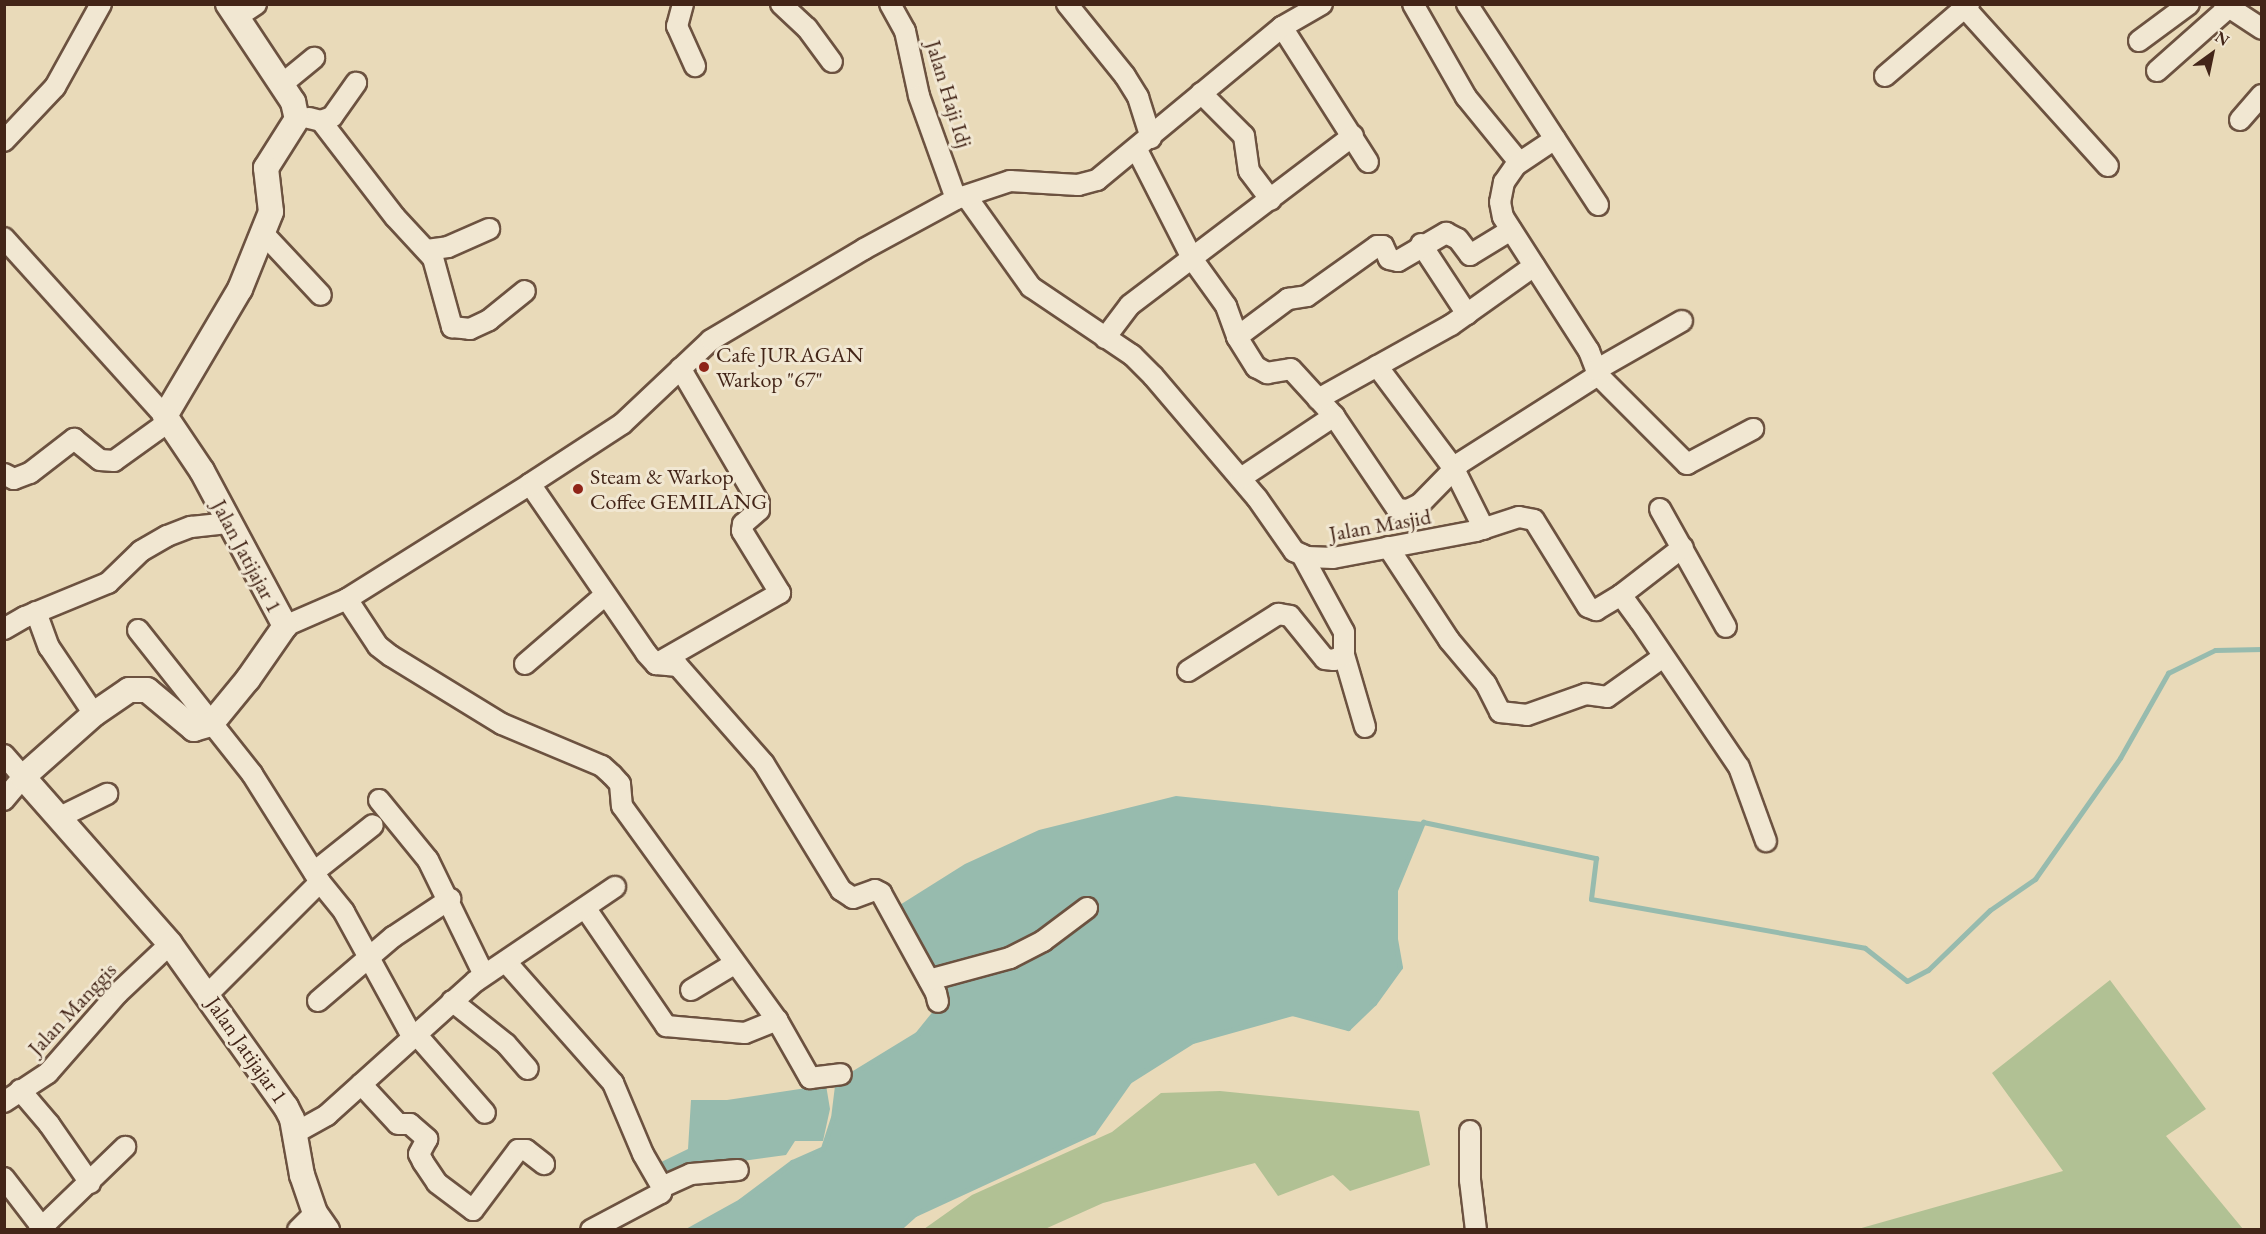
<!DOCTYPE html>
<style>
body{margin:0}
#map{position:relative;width:2266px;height:1234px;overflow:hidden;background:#e9dab9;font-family:"EB Garamond",serif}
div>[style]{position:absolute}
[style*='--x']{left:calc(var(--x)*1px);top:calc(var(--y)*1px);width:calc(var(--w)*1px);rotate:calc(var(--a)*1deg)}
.green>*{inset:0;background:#b1c194}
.water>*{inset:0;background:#97bbae}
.stream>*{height:5px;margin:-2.5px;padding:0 2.5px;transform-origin:2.5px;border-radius:2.5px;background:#97bbae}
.roads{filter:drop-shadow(2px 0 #6c5240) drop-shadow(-2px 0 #6c5240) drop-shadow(0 2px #6c5240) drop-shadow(0 -2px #6c5240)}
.minor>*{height:20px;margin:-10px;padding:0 10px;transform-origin:10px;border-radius:10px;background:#f1e7d2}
.tertiary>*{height:24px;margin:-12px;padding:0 12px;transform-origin:12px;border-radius:12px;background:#f1e7d2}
.dots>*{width:16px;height:16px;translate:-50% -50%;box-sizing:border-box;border:3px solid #f1e7d2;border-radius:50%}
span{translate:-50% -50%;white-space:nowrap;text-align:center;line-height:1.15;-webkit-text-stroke:6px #f1e7d2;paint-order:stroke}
.street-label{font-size:22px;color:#432518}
.poi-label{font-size:22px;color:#432518}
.left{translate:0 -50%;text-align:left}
.frame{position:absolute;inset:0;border:6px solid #432518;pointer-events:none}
.north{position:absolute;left:2182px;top:24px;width:60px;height:60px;-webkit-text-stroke:4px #f1e7d2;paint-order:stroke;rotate:33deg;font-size:16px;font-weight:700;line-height:24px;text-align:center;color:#432518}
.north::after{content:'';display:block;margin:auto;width:21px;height:27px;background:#432518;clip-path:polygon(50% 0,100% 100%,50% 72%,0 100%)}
</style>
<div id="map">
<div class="green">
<div style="clip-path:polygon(2110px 980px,2206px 1109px,2166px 1136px,2243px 1229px,1858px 1229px,2063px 1171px,1992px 1073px)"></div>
<div style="clip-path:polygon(1220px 1091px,1419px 1111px,1430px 1165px,1350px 1191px,1333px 1175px,1278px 1196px,1255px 1163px,1103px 1203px,1045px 1229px,924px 1229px,972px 1195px,1112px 1132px,1161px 1093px)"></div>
</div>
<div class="water">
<div style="clip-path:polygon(1176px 796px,1423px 822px,1395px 890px,1395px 939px,1400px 967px,1374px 1003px,1348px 1028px,1292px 1013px,1192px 1041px,1129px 1081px,1093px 1132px,915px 1214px,897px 1229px,688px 1230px,740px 1201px,792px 1162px,823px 1148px,833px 1118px,837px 1083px,917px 1034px,944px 1002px,895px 908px,965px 864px,1039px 830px)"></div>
<div style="clip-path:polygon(826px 1085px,830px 1109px,823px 1141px,795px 1141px,786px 1155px,699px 1167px,664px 1182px,655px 1165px,688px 1149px,691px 1100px,727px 1100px)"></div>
</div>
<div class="stream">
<div style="--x:688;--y:1230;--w:60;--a:-29.1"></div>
<div style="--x:740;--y:1201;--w:65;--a:-36.9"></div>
<div style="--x:792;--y:1162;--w:34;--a:-24"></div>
<div style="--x:823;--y:1148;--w:32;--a:-72"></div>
<div style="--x:833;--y:1118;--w:35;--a:-83"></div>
<div style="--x:837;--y:1083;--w:94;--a:-31.5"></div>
<div style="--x:917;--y:1034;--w:28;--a:-51"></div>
<div style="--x:897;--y:1230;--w:24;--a:-42"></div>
<div style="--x:915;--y:1214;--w:196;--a:-24.7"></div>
<div style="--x:1093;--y:1132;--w:62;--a:-54.8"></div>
<div style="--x:1129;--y:1081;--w:75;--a:-32.4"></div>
<div style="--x:1192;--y:1041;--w:104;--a:-15.6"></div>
<div style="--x:1292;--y:1013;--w:58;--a:15"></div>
<div style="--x:1348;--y:1028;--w:36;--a:-44"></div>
<div style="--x:1374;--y:1003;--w:44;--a:-54.2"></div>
<div style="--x:1400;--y:967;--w:28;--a:-100"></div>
<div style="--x:1395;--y:939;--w:49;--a:-90"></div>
<div style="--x:1395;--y:890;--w:74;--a:-67.6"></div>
<div style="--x:1423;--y:822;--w:177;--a:11.8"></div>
<div style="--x:1596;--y:858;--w:41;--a:97"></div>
<div style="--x:1591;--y:899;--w:278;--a:10.1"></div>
<div style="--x:1865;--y:948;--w:53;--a:38.2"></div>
<div style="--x:1907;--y:981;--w:24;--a:-28"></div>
<div style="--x:1928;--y:970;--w:86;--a:-44.1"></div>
<div style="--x:1990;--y:910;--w:55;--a:-34.6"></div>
<div style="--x:2035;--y:879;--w:148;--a:-54.9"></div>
<div style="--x:2120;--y:758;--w:98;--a:-60.5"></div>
<div style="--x:2168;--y:673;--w:52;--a:-26.1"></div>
<div style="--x:2215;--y:650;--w:47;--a:-1.2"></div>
</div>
<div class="roads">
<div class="minor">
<div style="--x:683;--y:4;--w:23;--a:105"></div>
<div style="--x:677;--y:26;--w:44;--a:65.8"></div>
<div style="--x:781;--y:4;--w:35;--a:43"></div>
<div style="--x:807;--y:28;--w:42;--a:53.7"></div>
<div style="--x:890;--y:4;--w:31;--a:61"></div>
<div style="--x:905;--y:31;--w:66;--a:77.8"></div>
<div style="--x:919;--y:96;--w:109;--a:70.2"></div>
<div style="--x:1067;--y:4;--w:92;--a:51.1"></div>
<div style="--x:1125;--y:76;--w:25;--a:58"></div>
<div style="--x:1138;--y:97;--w:43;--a:72.4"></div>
<div style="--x:1413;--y:4;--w:107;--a:60.3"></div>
<div style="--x:1466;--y:97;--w:84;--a:50.8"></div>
<div style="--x:1467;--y:4;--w:240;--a:56.9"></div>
<div style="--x:2224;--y:4;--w:45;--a:33.3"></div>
<div style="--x:1965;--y:8;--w:213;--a:47.9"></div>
<div style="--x:237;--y:17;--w:23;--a:-34"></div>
<div style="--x:1282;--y:27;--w:160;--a:57.5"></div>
<div style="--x:2139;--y:41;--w:62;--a:-36.5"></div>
<div style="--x:2157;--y:71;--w:95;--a:-41.6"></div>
<div style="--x:1885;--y:76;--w:111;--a:-40.6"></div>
<div style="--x:281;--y:85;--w:43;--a:-39.3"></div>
<div style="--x:1201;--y:93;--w:61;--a:45"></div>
<div style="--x:1244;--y:136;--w:35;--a:82"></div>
<div style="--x:1249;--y:171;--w:36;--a:53"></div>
<div style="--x:309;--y:118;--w:12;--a:14"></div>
<div style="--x:321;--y:121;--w:12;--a:-20"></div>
<div style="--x:332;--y:117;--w:42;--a:-54.8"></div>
<div style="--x:2240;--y:120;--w:33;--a:-49"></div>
<div style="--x:321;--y:121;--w:121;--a:52.4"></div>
<div style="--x:395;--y:217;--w:56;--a:47.2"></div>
<div style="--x:433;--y:258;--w:72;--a:74.6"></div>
<div style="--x:452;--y:327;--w:18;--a:6"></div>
<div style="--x:470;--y:329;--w:21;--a:-25"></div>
<div style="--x:489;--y:320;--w:46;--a:-38.9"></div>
<div style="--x:1555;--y:139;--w:47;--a:146.3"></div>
<div style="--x:1516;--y:165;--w:21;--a:125"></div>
<div style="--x:1504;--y:182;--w:20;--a:101"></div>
<div style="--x:1500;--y:202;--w:15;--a:79"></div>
<div style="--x:1503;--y:217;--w:159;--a:57.3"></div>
<div style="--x:1589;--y:351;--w:26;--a:69"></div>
<div style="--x:1598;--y:375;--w:126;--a:45"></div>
<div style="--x:1687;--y:464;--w:75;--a:-27.9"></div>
<div style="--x:4;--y:141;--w:74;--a:-46.6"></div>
<div style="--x:55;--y:87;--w:95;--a:-61"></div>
<div style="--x:1137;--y:150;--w:123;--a:63"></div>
<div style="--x:1193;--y:260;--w:57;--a:54.3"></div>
<div style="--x:1226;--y:306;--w:33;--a:70"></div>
<div style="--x:1237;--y:337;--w:36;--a:58"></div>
<div style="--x:1256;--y:367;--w:13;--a:29"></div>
<div style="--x:1267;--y:373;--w:24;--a:-9"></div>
<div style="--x:1291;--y:369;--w:64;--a:47.5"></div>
<div style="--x:1334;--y:416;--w:112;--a:55.9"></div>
<div style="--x:1397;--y:509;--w:11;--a:5"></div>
<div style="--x:1408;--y:510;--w:13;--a:-27"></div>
<div style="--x:1420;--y:504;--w:57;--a:-45.7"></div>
<div style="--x:1460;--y:463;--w:164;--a:-32.5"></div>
<div style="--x:966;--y:196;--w:112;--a:54.5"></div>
<div style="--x:1031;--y:287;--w:122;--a:34"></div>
<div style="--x:1132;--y:355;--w:30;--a:45"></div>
<div style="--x:1153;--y:376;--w:160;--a:49.6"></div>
<div style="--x:1257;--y:498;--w:65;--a:55.1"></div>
<div style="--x:1294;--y:551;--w:14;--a:25"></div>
<div style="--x:1307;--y:557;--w:26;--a:2"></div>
<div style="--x:1333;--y:558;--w:146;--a:-10.7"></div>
<div style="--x:1476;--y:531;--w:45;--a:-18"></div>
<div style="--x:1519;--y:517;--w:15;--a:11"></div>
<div style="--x:1534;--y:520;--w:102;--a:58.2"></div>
<div style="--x:1588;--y:607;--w:9;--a:21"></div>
<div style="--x:1596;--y:610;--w:29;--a:-31"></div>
<div style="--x:1621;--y:595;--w:32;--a:54"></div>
<div style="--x:1640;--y:621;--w:176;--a:55.9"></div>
<div style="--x:1739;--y:767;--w:79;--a:70"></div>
<div style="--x:262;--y:232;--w:86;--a:46.9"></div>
<div style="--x:4;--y:238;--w:240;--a:47.9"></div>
<div style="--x:1421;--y:244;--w:84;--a:56.7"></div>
<div style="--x:427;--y:250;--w:21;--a:-8"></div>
<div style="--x:448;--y:247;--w:45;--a:-23.7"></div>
<div style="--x:1237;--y:337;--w:64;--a:-36.7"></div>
<div style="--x:1288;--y:299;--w:19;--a:-9"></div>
<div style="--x:1307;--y:296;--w:86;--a:-35.5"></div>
<div style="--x:1377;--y:246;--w:6;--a:0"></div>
<div style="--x:1383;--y:246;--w:14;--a:65"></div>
<div style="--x:1389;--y:259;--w:9;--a:13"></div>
<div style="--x:1398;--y:261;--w:56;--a:-30.3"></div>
<div style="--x:1446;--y:233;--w:13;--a:27"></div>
<div style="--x:1458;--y:239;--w:20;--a:53"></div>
<div style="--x:1470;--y:255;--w:48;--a:-31.4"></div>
<div style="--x:1105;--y:338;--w:41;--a:-52.9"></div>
<div style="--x:1130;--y:305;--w:280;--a:-37.2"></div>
<div style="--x:1377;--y:366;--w:129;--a:53.2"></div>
<div style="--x:1454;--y:469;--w:67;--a:63.4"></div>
<div style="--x:1596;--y:370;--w:99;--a:-29.7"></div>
<div style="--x:1318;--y:399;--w:152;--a:-29.1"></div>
<div style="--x:1451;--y:325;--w:102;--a:-35.4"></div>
<div style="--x:4;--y:474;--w:11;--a:27"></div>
<div style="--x:14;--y:479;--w:17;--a:-21"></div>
<div style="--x:30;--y:473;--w:56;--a:-37.7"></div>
<div style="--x:74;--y:439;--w:33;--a:39"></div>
<div style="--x:100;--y:460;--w:14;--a:4"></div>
<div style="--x:114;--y:461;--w:67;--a:-35.8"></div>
<div style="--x:1241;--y:478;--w:112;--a:-33.7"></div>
<div style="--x:530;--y:484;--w:205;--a:55.5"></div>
<div style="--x:646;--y:653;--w:15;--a:48"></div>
<div style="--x:656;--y:664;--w:22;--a:5"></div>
<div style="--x:678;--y:666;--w:130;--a:48.7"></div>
<div style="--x:764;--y:764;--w:148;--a:58.6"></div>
<div style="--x:841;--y:890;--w:14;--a:34"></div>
<div style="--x:853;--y:898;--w:23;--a:-20"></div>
<div style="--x:875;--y:890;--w:7;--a:27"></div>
<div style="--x:881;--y:893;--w:114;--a:61.2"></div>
<div style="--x:936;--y:993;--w:9;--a:77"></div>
<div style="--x:1660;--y:509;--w:135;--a:60.8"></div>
<div style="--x:1388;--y:547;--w:111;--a:56.7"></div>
<div style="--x:1449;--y:640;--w:57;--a:49.9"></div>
<div style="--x:1486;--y:684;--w:31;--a:63"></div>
<div style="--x:1500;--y:712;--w:27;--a:6"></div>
<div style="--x:1527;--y:715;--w:63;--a:-19.6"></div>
<div style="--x:1586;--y:694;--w:21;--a:8"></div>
<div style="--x:1607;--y:697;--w:69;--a:-35.5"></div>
<div style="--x:1621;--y:595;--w:78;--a:-37.7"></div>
<div style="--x:347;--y:599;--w:56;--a:56.6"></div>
<div style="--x:378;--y:646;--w:16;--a:38"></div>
<div style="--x:391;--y:656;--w:130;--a:31.5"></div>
<div style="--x:502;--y:724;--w:108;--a:22.8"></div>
<div style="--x:602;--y:766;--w:13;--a:42"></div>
<div style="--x:612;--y:775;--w:12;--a:48"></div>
<div style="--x:620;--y:784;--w:22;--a:85"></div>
<div style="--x:622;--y:806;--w:264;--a:54.1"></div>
<div style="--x:777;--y:1020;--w:67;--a:60.4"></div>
<div style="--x:810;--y:1078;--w:31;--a:-7"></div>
<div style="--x:36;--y:612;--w:37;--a:70"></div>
<div style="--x:49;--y:647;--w:81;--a:56.1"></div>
<div style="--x:285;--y:626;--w:68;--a:-23.5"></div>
<div style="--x:347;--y:599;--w:216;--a:-32.1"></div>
<div style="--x:530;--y:484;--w:110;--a:-33.1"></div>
<div style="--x:622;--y:424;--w:122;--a:-43.3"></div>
<div style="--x:711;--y:340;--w:178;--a:-30.7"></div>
<div style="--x:864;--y:249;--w:105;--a:-28.5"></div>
<div style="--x:956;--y:199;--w:57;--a:-18.4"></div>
<div style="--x:1010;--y:181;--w:68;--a:3.4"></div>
<div style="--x:1078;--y:185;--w:20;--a:-15"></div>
<div style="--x:1097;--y:180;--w:240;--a:-39.6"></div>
<div style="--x:1282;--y:27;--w:46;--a:-29.9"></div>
<div style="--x:4;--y:629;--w:24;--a:-30"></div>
<div style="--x:25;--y:617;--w:90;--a:-22.3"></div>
<div style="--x:108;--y:583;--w:46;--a:-44.1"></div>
<div style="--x:141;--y:551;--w:30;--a:-30"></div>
<div style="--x:167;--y:536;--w:26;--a:-21"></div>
<div style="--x:191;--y:527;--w:39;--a:-6"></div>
<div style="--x:138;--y:630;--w:184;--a:51.6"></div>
<div style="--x:252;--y:774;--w:128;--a:57.8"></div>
<div style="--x:320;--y:882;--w:38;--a:51"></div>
<div style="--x:344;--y:912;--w:141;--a:61.3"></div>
<div style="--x:1344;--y:655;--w:75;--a:73.7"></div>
<div style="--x:525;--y:664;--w:104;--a:-40.7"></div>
<div style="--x:656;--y:664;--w:143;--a:-29.8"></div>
<div style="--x:780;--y:593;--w:73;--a:-121.5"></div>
<div style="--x:742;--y:531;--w:7;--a:-82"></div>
<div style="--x:743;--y:524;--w:21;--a:-41"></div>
<div style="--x:759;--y:510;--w:7;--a:-90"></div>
<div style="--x:759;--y:503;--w:156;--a:-120.3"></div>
<div style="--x:1188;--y:671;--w:107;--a:-32.3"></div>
<div style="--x:1278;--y:614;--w:12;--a:9"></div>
<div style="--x:1290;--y:616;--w:55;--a:50.9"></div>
<div style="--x:1325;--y:659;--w:9;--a:6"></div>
<div style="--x:1334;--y:660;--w:11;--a:-27"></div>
<div style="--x:1344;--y:655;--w:23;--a:-90"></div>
<div style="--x:1344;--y:632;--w:88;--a:-118.6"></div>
<div style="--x:4;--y:755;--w:29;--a:49"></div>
<div style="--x:23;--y:777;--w:30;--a:130"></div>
<div style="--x:379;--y:800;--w:77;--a:50.8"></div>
<div style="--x:428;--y:860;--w:128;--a:64"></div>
<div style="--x:58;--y:818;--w:55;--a:-26.1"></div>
<div style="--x:314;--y:872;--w:75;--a:-38.5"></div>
<div style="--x:586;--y:909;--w:142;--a:55.6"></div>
<div style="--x:666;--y:1026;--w:79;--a:5.1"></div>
<div style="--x:745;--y:1033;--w:35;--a:-22"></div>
<div style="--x:506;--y:962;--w:162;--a:48.5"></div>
<div style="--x:613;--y:1083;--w:77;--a:67.1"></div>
<div style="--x:643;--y:1154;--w:38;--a:60"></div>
<div style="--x:662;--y:1187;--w:6;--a:99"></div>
<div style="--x:661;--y:1193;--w:79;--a:152.1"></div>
<div style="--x:929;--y:980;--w:84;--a:-15.2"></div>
<div style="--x:1010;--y:958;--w:37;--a:-27"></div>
<div style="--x:1043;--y:941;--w:55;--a:-36.9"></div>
<div style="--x:691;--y:990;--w:50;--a:-31.2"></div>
<div style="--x:208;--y:994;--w:158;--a:-45"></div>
<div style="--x:318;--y:1001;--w:99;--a:-40.5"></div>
<div style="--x:393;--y:937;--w:69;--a:-33.7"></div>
<div style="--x:452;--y:1001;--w:69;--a:38.5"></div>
<div style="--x:506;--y:1044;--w:33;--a:49"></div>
<div style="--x:415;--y:1033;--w:106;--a:48.8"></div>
<div style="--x:361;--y:1084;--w:54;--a:47.2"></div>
<div style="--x:398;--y:1124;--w:12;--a:0"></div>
<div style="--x:410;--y:1124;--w:23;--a:41"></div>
<div style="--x:427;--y:1139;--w:17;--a:118"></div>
<div style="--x:419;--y:1154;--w:9;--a:63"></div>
<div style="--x:423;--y:1162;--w:25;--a:56"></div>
<div style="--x:437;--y:1183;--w:45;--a:36.9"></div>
<div style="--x:473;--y:1210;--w:75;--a:-53.1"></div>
<div style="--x:518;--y:1150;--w:8;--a:0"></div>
<div style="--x:526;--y:1150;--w:23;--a:38"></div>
<div style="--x:20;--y:1090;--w:45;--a:49.5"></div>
<div style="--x:49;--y:1124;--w:72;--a:55.2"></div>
<div style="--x:4;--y:1102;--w:53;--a:-33.4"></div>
<div style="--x:48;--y:1073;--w:106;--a:-48.8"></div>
<div style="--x:118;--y:993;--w:71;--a:-43.3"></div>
<div style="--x:1470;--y:1131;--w:49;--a:90"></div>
<div style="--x:1470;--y:1180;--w:50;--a:83.2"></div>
<div style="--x:295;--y:1133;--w:37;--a:-29"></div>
<div style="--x:327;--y:1115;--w:200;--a:-42"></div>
<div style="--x:476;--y:981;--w:168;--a:-34.1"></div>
<div style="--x:4;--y:1178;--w:66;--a:52.4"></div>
<div style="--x:662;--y:1187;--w:32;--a:-24"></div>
<div style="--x:691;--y:1174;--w:47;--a:-4.9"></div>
<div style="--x:39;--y:1230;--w:120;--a:-44"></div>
<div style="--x:298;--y:1230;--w:24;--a:-45"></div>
</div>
<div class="tertiary">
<div style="--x:228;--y:4;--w:118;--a:56.4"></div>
<div style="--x:293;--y:102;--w:17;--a:77"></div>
<div style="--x:297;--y:119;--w:58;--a:122.3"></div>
<div style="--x:266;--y:168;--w:44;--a:83.5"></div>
<div style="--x:271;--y:212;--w:83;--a:111.9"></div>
<div style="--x:240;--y:289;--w:147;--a:120.6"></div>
<div style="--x:165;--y:416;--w:66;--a:56.1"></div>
<div style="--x:202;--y:471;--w:176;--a:61.8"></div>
<div style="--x:285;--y:626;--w:65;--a:124.9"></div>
<div style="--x:248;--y:679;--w:58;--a:129.4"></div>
<div style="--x:211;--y:724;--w:18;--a:164"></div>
<div style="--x:194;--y:729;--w:61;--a:-140.3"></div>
<div style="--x:147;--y:690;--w:18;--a:180"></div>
<div style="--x:129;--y:690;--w:42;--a:145.6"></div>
<div style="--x:94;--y:714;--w:95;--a:138.4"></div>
<div style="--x:23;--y:777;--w:222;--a:48.6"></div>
<div style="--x:170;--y:944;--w:200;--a:54.6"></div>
<div style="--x:286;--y:1107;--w:13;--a:63"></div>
<div style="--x:292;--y:1119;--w:57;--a:79.9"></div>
<div style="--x:302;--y:1175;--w:40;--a:71.1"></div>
<div style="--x:315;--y:1213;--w:21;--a:55"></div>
</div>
</div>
<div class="dots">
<div style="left:704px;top:367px;background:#8f2418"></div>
<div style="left:578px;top:489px;background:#8f2418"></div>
</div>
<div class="street-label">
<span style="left:949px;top:94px;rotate:73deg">Jalan Haji Idj</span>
<span style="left:1380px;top:525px;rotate:-10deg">Jalan Masjid</span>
<span style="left:247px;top:556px;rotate:62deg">Jalan Jatijajar 1</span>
<span style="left:72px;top:1009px;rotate:-47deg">Jalan Manggis</span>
<span style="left:247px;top:1050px;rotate:55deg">Jalan Jatijajar 1</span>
</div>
<div class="poi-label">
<span class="left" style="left:716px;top:367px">Cafe JURAGAN<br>Warkop "67"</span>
<span class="left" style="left:590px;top:489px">Steam &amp; Warkop<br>Coffee GEMILANG</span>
</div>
<div class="frame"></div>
<div class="north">N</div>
</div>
